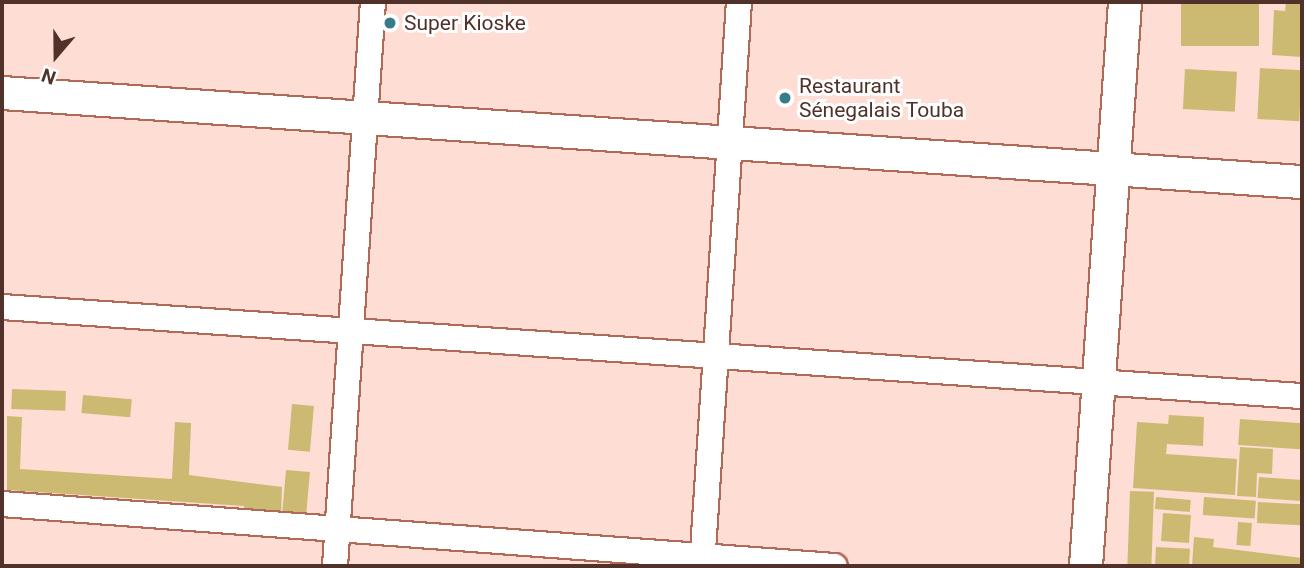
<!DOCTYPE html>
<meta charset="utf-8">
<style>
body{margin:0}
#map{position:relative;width:1304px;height:568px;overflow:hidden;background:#fdddd4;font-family:Roboto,sans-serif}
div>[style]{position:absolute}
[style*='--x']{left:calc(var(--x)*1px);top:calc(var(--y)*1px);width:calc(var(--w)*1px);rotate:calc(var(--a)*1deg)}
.building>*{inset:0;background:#cdba72;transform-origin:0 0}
.roads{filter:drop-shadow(2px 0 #b06a58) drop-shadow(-2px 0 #b06a58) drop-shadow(0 2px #b06a58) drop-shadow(0 -2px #b06a58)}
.minor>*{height:24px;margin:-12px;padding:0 12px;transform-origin:12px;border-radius:12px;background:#fff}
.tertiary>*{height:32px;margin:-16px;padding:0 16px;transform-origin:16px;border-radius:16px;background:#fff}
.dots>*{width:19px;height:19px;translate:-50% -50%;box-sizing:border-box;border:4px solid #fff;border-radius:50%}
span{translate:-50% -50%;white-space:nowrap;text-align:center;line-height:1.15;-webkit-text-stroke:6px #fff;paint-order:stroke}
.poi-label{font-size:21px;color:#51322a}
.left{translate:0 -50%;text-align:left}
.frame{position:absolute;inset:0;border:4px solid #51322a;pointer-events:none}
.north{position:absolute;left:21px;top:21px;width:70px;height:70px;-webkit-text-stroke:5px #fff;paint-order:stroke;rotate:200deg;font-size:19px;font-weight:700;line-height:28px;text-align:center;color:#51322a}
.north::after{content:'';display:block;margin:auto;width:24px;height:32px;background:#51322a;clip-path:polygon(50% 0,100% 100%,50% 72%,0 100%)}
</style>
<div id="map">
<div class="building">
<div style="left:1181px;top:2px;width:78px;height:44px"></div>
<div style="clip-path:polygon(1286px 2px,1302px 2px,1302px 57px,1272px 55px,1274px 10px,1285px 11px)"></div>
<div style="left:1260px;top:68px;width:42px;height:51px;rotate:3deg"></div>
<div style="left:1185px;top:69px;width:52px;height:40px;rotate:3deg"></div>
<div style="left:12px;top:389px;width:54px;height:20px;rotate:2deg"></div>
<div style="left:83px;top:395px;width:49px;height:18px;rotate:5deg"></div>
<div style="left:292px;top:404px;width:22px;height:46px;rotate:5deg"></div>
<div style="clip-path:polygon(1169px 415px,1204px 417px,1203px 446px,1167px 444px,1166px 454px,1237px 459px,1235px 495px,1133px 488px,1137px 422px,1168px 424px)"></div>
<div style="clip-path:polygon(7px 416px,22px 417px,20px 469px,172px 479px,175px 422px,191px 423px,189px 475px,282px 487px,281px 517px,244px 515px,244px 506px,7px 490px)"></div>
<div style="left:1240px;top:419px;width:62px;height:26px;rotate:4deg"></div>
<div style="clip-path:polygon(1240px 447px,1273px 449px,1272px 474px,1257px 473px,1256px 497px,1237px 496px)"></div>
<div style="left:286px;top:470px;width:24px;height:43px;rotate:5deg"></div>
<div style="left:1259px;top:477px;width:43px;height:21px;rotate:4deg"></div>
<div style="left:1130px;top:491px;width:24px;height:75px;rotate:2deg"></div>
<div style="left:1156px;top:497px;width:35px;height:12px;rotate:5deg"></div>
<div style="left:1204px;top:497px;width:52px;height:18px;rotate:4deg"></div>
<div style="left:1258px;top:502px;width:44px;height:21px;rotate:3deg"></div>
<div style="left:1163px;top:513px;width:28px;height:28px;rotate:4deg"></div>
<div style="left:1238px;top:522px;width:14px;height:23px;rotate:4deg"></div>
<div style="clip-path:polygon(1194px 537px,1214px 539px,1213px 547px,1302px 558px,1302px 566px,1192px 566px)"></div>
<div style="left:1156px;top:547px;width:34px;height:19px;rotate:3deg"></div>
</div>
<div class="roads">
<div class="minor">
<div style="--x:2;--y:307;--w:1303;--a:3.92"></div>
<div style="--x:2;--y:504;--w:835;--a:4.26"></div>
<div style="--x:335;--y:566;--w:565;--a:-86.15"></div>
<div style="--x:702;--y:566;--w:565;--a:-86.25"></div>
</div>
<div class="tertiary">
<div style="--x:2;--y:93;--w:1303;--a:3.92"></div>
<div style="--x:1086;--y:566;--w:565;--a:-86.04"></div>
</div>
</div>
<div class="dots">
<div style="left:390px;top:23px;background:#387b8b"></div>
<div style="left:785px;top:98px;background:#387b8b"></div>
</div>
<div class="poi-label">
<span class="left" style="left:404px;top:23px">Super Kioske</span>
<span class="left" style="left:799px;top:98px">Restaurant<br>Sénegalais Touba</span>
</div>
<div class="frame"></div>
<div class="north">N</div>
</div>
